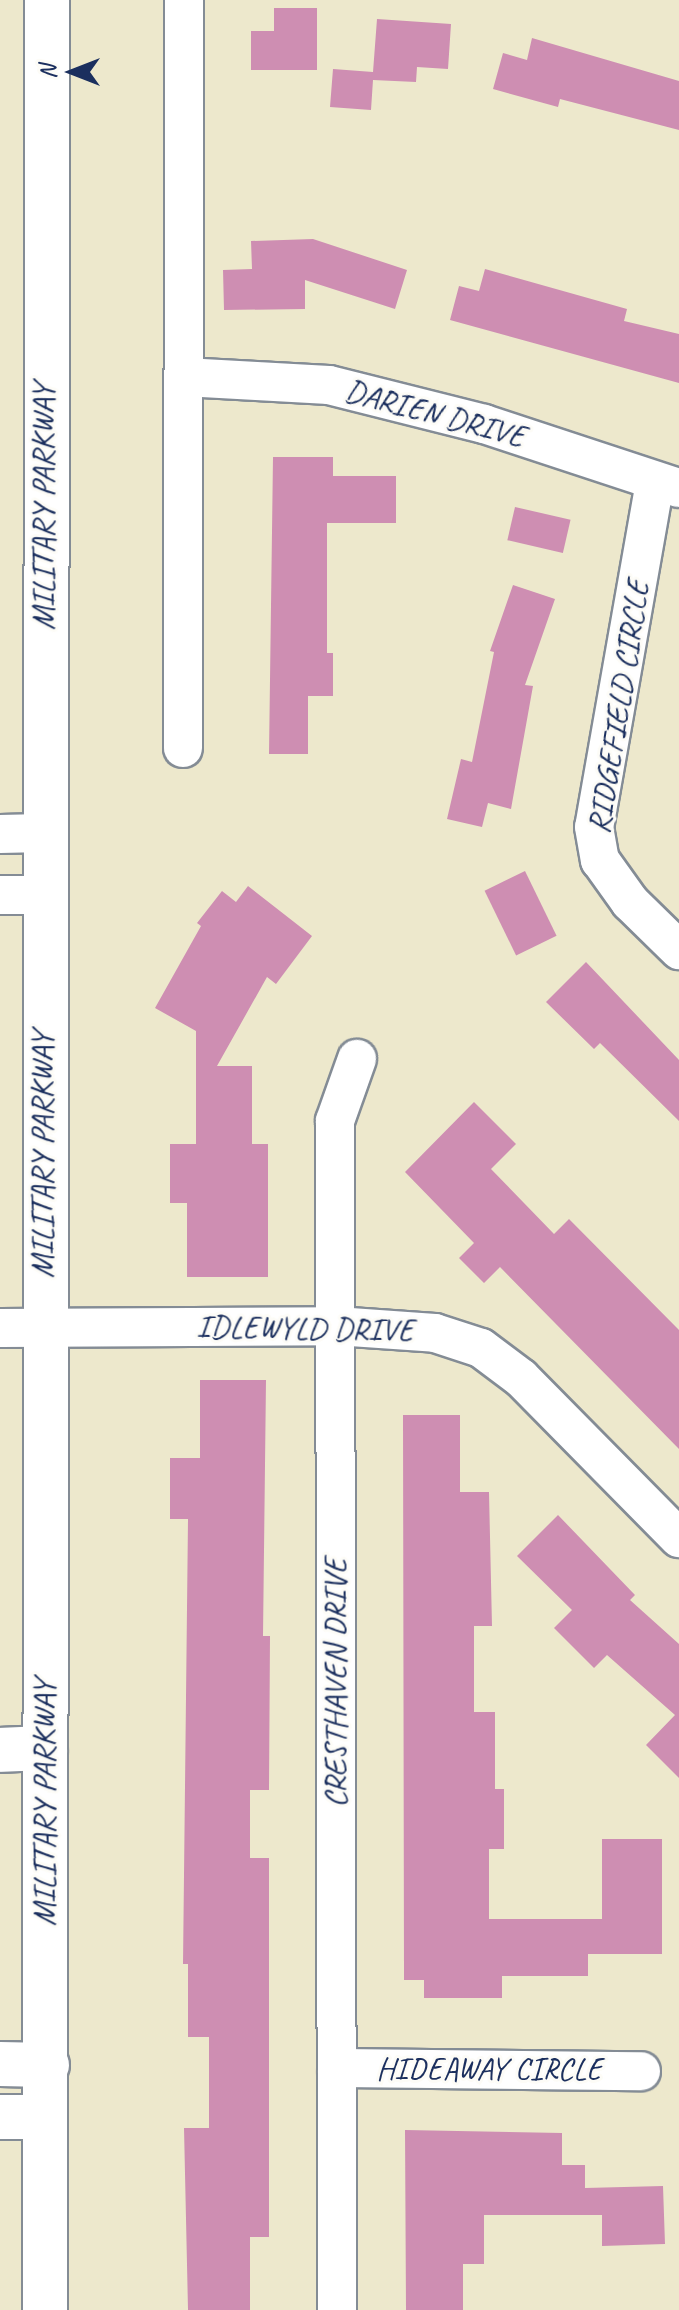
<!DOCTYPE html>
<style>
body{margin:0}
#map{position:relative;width:679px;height:2310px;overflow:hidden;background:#ede8cc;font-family:Caveat,sans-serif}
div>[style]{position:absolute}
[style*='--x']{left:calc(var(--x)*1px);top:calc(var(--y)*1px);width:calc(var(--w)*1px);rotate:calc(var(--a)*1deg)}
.building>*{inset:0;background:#ce8eb2;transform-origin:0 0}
.roads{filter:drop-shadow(2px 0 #848c95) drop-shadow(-2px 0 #848c95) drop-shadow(0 2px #848c95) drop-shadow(0 -2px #848c95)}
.minor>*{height:38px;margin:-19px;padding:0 19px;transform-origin:19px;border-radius:19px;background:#fff}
.secondary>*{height:44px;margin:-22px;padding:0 22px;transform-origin:22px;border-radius:22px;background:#fff}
span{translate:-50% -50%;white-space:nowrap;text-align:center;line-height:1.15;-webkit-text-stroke:6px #fdfcf7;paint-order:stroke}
.street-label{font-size:32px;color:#1b2f5e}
.north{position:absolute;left:32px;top:32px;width:80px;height:80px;-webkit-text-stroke:6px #fdfcf7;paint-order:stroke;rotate:270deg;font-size:22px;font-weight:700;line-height:32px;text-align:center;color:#1b2f5e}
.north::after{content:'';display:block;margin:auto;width:28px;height:36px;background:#1b2f5e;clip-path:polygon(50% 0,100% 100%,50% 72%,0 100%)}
</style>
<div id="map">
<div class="building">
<div style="clip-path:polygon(274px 8px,317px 8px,317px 70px,251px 70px,251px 31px,274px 31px)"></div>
<div style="clip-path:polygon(377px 19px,451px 24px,448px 69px,417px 67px,416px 82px,373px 80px,371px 110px,330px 107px,333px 69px,373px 72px)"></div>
<div style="clip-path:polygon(532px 38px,679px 81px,679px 130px,560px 99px,558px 107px,493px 89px,503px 53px,527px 60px)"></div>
<div style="clip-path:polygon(313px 239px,407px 270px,395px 309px,305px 280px,305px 309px,224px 310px,223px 270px,252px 269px,251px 241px)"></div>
<div style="clip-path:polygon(485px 269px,627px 309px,624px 321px,679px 334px,679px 383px,450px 320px,459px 286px,479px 291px)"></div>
<div style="clip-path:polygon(273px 457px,333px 457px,333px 476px,396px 476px,396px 523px,327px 523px,327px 653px,333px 653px,333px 696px,308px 696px,308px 754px,269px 754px)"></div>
<div style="left:515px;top:507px;width:57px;height:34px;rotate:13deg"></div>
<div style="clip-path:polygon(513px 585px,555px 599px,525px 685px,533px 686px,511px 809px,488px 803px,482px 827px,447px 819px,461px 759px,472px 762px,494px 652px,490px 651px)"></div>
<div style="left:525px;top:871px;width:72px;height:45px;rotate:64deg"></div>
<div style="clip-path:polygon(248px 886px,312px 936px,276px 984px,267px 977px,217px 1066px,252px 1066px,252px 1144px,268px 1144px,268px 1277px,187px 1277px,187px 1203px,170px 1203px,170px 1144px,196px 1144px,196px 1031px,155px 1008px,201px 926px,197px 923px,222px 891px,236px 902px)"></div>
<div style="clip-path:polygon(586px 962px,679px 1060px,679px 1121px,600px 1043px,594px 1049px,546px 1002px)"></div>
<div style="clip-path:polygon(474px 1102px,516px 1144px,491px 1169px,554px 1234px,569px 1219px,679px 1330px,679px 1449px,500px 1267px,484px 1283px,459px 1258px,474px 1243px,405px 1172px)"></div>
<div style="clip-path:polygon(200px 1380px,266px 1380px,263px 1636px,270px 1636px,269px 1790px,250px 1790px,250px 1858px,269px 1858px,269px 2237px,250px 2237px,250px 2310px,188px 2310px,184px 2128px,209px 2128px,209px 2037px,188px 2037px,188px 1964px,183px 1964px,188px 1519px,170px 1519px,170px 1458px,200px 1458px)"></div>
<div style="clip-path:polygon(403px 1415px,460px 1415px,460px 1492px,489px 1492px,492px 1626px,474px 1626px,474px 1712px,495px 1712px,495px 1789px,504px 1789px,504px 1849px,489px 1849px,489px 1919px,602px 1919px,602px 1839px,662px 1839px,662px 1954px,588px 1954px,588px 1976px,502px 1976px,502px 1998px,424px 1998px,424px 1980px,404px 1980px)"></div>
<div style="clip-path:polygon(558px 1515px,635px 1595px,630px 1600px,679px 1644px,679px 1778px,646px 1745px,675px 1715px,607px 1655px,594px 1668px,554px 1628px,572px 1610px,517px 1556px)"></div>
<div style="clip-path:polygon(405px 2130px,562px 2133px,562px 2165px,585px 2165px,585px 2188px,663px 2186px,665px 2244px,602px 2246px,602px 2215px,484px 2215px,484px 2264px,463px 2264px,463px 2310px,406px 2310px)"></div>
</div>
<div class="roads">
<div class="minor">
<div style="--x:184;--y:377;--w:145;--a:3.2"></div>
<div style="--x:329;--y:385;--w:160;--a:14.1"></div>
<div style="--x:484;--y:424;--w:205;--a:18.2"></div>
<div style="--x:655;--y:482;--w:350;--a:100"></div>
<div style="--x:594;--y:827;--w:34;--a:80"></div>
<div style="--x:600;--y:860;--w:52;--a:54.5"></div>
<div style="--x:630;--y:902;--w:69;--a:44.4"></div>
<div style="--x:183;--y:748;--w:748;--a:-89.92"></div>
<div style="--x:0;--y:834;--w:43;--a:-1.3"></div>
<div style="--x:0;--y:895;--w:43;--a:0"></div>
<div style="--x:0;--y:1328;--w:336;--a:-0.3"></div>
<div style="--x:336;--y:1326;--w:99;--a:4"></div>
<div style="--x:435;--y:1333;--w:48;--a:18.1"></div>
<div style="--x:481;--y:1348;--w:50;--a:36.9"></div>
<div style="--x:521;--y:1378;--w:225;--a:45.4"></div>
<div style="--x:337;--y:2068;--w:304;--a:0.6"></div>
<div style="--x:337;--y:2310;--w:1189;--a:-90.1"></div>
<div style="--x:335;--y:1121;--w:66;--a:-70.5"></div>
</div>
<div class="secondary">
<div style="--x:0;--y:1750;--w:45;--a:-2.5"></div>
<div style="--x:0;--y:2064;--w:47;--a:1.2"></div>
<div style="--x:0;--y:2117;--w:45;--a:0"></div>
<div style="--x:45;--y:2310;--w:2310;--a:-89.95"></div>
</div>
</div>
<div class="street-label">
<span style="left:435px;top:414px;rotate:15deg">DARIEN DRIVE</span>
<span style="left:44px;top:507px;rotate:-90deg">MILITARY PARKWAY</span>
<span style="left:619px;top:707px;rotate:-81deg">RIDGEFIELD CIRCLE</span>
<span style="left:43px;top:1155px;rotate:-90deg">MILITARY PARKWAY</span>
<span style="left:305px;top:1329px;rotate:1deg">IDLEWYLD DRIVE</span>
<span style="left:336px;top:1683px;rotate:-90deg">CRESTHAVEN DRIVE</span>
<span style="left:45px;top:1803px;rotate:-90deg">MILITARY PARKWAY</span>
<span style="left:489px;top:2069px">HIDEAWAY CIRCLE</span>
</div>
<div class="north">N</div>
</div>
